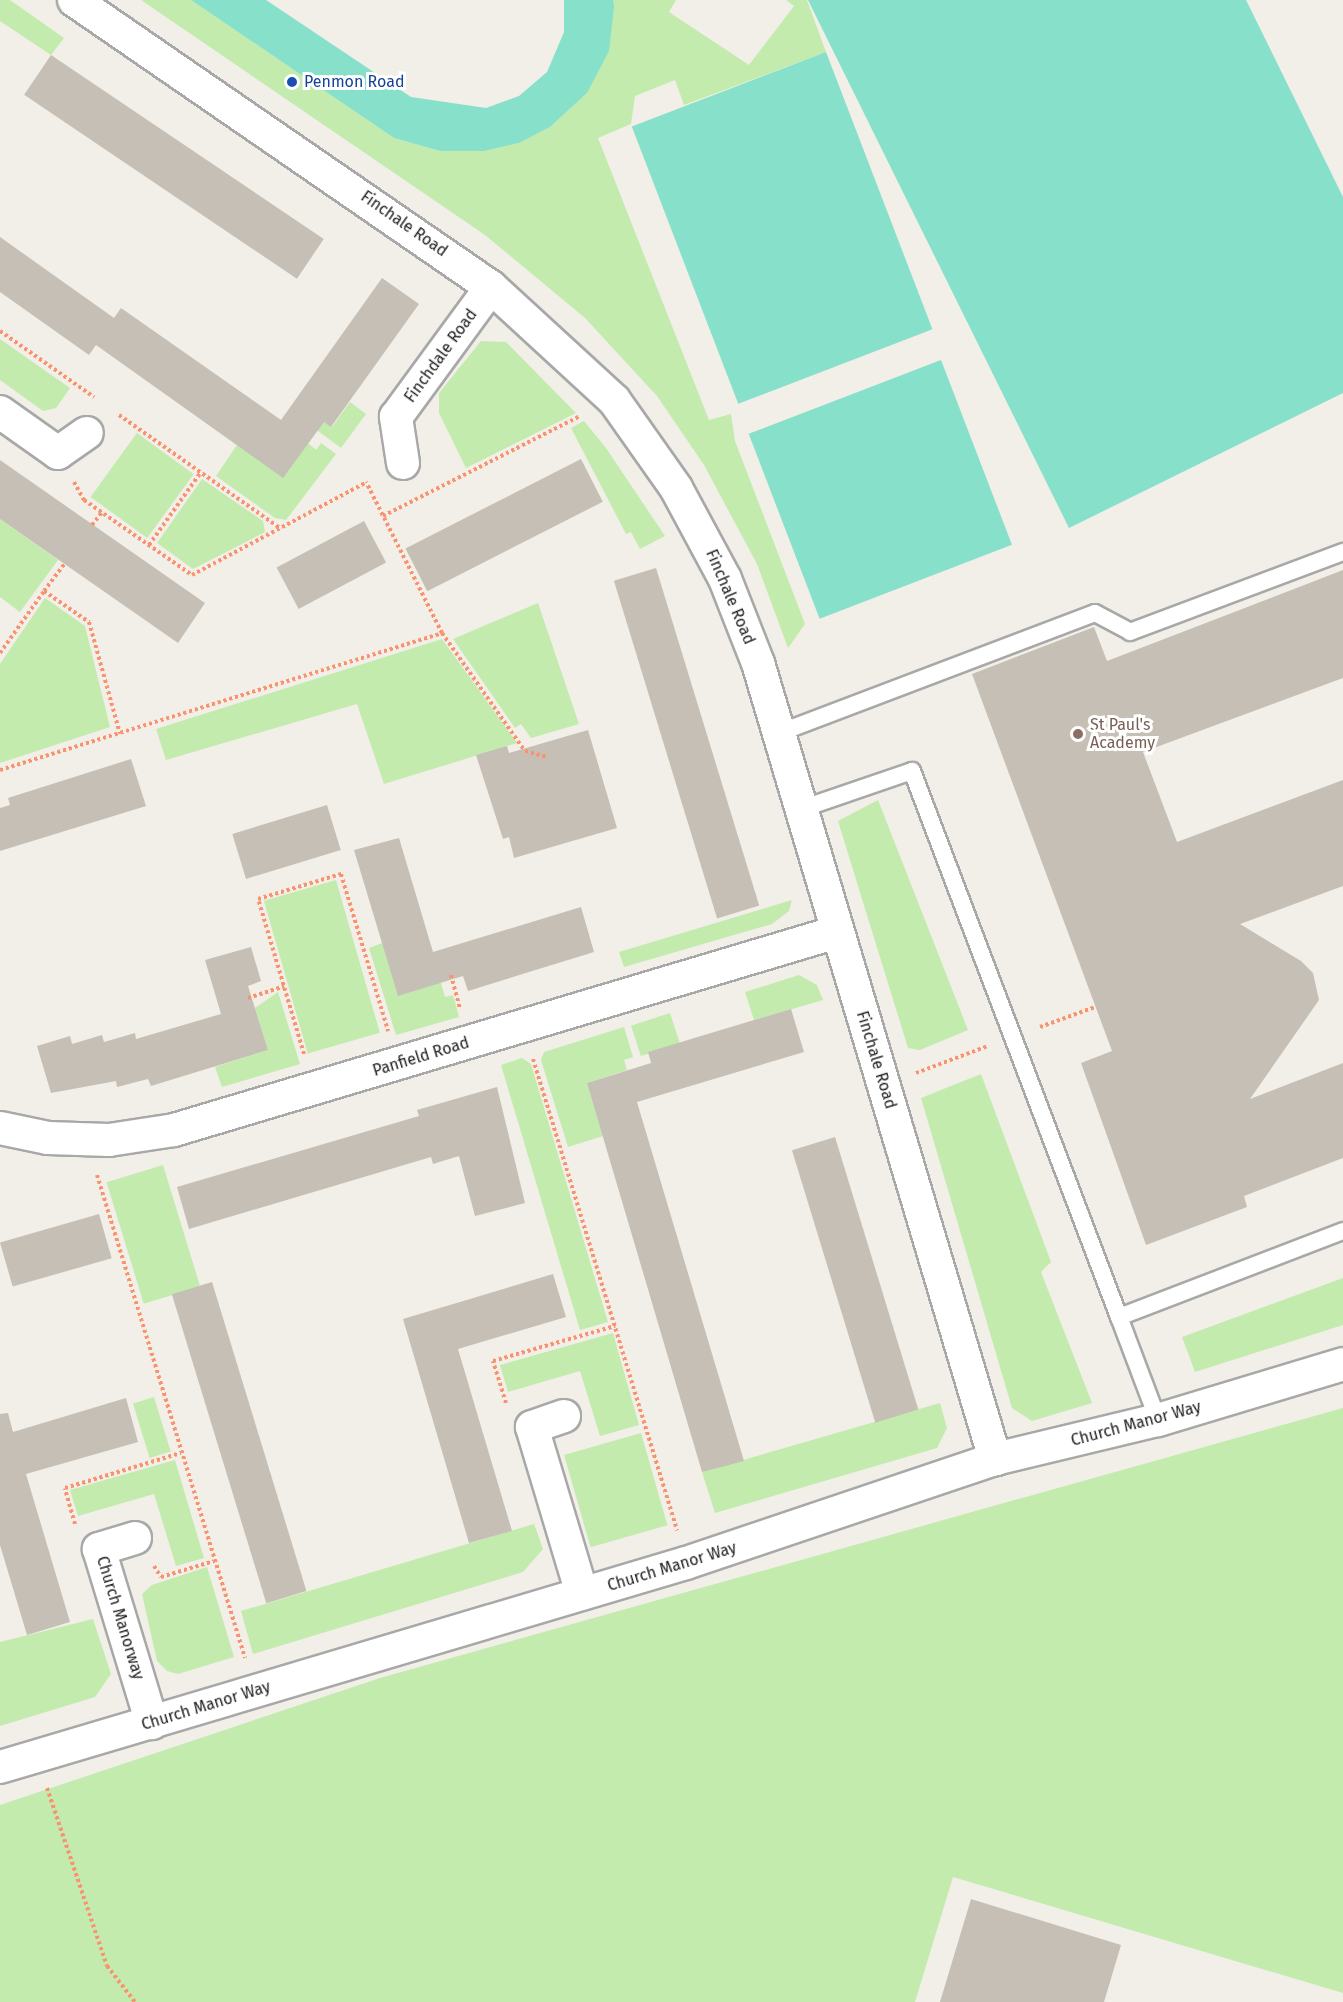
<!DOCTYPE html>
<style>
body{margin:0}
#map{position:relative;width:1343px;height:2002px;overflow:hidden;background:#f1efe7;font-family:"Fira Sans",sans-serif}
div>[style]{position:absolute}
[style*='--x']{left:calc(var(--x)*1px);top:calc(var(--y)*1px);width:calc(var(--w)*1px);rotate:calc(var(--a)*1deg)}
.grass>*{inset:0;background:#c3ebae;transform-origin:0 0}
.pitch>*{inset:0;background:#86e0ca;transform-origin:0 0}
.building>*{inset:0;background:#c6bfb6;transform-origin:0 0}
.path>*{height:4px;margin-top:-2px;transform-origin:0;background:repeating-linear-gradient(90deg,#fb926f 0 3px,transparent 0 6px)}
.roads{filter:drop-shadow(2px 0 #a8a8a8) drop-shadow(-2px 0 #a8a8a8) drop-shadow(0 2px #a8a8a8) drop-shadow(0 -2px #a8a8a8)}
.lane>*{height:16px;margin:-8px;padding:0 8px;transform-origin:8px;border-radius:8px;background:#fff}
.street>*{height:32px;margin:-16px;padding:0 16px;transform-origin:16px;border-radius:16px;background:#fff}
.dots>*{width:16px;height:16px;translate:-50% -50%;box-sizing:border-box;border:3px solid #fff;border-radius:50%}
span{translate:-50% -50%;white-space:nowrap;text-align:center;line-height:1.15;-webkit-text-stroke:6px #fff;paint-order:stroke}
.transit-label{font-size:16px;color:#164399}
.left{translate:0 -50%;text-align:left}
.street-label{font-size:16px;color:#212121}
.education-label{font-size:16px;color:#785e54}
</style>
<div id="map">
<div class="grass">
<div style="clip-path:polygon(0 0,10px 0,64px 38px,51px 55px,0 21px)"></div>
<div style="clip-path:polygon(141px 0,191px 0,394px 138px,440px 151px,483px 151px,519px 143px,550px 127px,587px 93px,613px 0,676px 0,669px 12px,749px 65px,794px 6px,786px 0,807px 0,826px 52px,684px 105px,675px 80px,635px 96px,631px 124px,598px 138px,709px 420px,731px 414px,735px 441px,805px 624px,788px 648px,757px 564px,704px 465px,657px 396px,585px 318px,485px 235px)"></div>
<div style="clip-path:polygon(0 339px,70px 388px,56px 408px,43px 411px,0 380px)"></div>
<div style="clip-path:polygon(481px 341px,506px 342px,576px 413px,466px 468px,439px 413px,439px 393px)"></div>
<div style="clip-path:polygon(350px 402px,366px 414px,341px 448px,310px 425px,316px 416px,332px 427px)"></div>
<div style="clip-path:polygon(584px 421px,606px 448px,665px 536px,640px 549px,631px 532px,626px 534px,571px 428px)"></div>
<div style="left:137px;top:433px;width:70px;height:79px;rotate:36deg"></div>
<div style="clip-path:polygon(308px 443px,316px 450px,321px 443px,336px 454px,286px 520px,275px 518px,216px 476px,237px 445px)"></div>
<div style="clip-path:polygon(202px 479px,263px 521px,265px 532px,193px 569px,157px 543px)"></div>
<div style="clip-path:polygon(0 519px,58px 560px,20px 612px,0 597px)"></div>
<div style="clip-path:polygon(45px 598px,85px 626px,110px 727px,0 763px,0 664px)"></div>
<div style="clip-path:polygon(538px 603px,579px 724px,531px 738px,521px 724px,515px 728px,453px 639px)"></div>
<div style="clip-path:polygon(442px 639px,517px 743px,384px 784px,357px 704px,166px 760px,156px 729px)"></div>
<div style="clip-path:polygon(878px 800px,968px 1030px,920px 1050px,908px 1048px,838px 821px)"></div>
<div style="left:336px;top:880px;width:159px;height:75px;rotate:74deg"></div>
<div style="clip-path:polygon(792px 900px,789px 911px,772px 924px,624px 967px,619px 952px)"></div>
<div style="clip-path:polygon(382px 943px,441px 983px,445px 997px,453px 995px,459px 1017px,396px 1035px,369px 948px)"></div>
<div style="clip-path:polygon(799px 975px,817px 985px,823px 1000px,754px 1020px,745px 992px)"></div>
<div style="clip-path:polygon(278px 992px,300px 1064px,222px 1087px,215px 1067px,268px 1050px,255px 1008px)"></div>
<div style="left:670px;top:1013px;width:32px;height:41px;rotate:72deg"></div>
<div style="clip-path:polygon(624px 1027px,633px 1057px,624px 1060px,627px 1070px,587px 1083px,603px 1136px,568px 1147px,541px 1060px,544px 1052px)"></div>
<div style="clip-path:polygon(522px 1058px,531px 1064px,608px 1322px,580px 1330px,501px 1065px)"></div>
<div style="clip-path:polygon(981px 1074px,1051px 1262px,1041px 1272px,1092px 1403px,1032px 1421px,1012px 1408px,921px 1098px)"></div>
<div style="left:163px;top:1165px;width:127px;height:59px;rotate:73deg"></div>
<div style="clip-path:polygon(1343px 1278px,1343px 1325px,1195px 1372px,1182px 1337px)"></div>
<div style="clip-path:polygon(613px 1333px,639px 1425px,600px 1436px,580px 1371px,508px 1392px,500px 1365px)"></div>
<div style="left:154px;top:1397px;width:57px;height:22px;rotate:73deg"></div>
<div style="clip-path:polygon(940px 1403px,947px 1428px,937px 1448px,715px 1513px,702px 1472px)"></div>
<div style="clip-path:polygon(1343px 1408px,1343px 1993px,953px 1877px,915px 2002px,0 2002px,0 1805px,380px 1678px)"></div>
<div style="left:641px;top:1433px;width:96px;height:80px;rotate:74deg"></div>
<div style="clip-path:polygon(175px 1460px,204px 1558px,176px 1566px,154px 1494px,78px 1516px,70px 1490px)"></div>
<div style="clip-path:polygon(534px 1524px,543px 1549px,523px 1572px,253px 1654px,241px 1611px)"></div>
<div style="clip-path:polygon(207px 1567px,234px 1657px,178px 1674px,167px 1671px,157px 1661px,142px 1594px,152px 1585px)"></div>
<div style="clip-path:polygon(93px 1619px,111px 1674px,95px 1697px,0 1726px,0 1642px)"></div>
</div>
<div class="pitch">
<div style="clip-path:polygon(191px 0,266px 0,411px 97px,486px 108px,519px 96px,547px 72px,564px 32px,564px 0,613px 0,614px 7px,609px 51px,587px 93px,550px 127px,519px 143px,484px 151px,440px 151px,394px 138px)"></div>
<div style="clip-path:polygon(808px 0,1246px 0,1343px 197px,1343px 393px,1069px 528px)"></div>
<div style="left:826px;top:52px;width:297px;height:208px;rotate:69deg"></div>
<div style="left:941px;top:360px;width:198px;height:206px;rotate:69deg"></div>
</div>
<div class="building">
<div style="left:51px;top:55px;width:329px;height:48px;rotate:34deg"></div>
<div style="clip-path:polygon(0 237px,114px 318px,121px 308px,281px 420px,382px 278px,419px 304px,331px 427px,324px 422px,283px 478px,96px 345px,89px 355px,0 292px)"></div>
<div style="left:581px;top:459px;width:48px;height:197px;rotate:63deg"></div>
<div style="clip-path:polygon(0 460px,205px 603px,178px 643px,0 519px)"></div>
<div style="left:364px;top:521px;width:47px;height:99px;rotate:62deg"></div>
<div style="left:656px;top:568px;width:353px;height:44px;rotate:73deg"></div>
<div style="clip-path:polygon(1343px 570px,1343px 678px,1143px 752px,1177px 842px,1343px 780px,1343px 886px,1240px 924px,1301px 961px,1313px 973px,1319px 1000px,1250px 1099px,1343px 1063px,1343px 1158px,1244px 1196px,1247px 1207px,1146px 1245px,1081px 1063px,1112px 1051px,972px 674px,1094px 627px,1107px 661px)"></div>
<div style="clip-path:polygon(588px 730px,617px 828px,514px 858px,509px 837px,503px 839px,476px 755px,507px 746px,509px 753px)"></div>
<div style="clip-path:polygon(131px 759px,146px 806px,0 851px,0 808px,10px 805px,8px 798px)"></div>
<div style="left:327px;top:805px;width:47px;height:99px;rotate:73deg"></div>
<div style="clip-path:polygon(399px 838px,433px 952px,581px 907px,594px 952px,468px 991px,463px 976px,398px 996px,354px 850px)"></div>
<div style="clip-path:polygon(251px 947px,261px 981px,248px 986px,268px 1050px,151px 1086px,148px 1079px,117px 1087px,116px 1081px,51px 1093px,37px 1046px,70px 1036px,72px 1044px,102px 1035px,104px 1042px,135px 1033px,136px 1039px,221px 1014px,205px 960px)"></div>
<div style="clip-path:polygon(791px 1009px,804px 1052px,637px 1102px,744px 1461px,702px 1472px,587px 1083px,651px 1063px,648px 1052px)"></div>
<div style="clip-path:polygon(497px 1087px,525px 1203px,475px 1216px,459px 1156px,433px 1164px,431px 1157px,189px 1229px,177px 1187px,419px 1116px,417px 1110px)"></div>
<div style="left:835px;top:1137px;width:285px;height:45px;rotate:73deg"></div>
<div style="left:99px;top:1214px;width:46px;height:103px;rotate:74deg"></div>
<div style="clip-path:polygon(553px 1274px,566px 1317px,458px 1349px,512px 1531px,469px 1543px,403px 1319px)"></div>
<div style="left:212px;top:1282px;width:323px;height:42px;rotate:73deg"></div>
<div style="clip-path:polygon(126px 1398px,138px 1442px,26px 1474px,70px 1622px,27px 1635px,0 1545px,0 1414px,8px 1413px,13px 1432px)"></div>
<div style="clip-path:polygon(971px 1899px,1121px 1945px,1104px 2002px,940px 2002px)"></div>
</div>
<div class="path">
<div style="--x:0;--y:331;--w:115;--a:35.1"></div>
<div style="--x:119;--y:415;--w:198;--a:35.1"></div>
<div style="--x:74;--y:482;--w:21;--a:61"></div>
<div style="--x:84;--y:500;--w:131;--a:34.8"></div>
<div style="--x:192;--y:575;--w:198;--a:-28"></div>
<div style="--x:383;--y:516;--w:221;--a:-26.9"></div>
<div style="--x:92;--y:525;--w:16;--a:-52"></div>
<div style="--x:149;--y:545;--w:90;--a:-54.5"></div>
<div style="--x:44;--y:591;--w:34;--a:-53"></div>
<div style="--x:442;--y:633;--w:144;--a:54.9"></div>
<div style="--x:525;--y:751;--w:23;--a:15"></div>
<div style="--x:0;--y:653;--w:76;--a:-54.6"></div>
<div style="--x:44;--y:591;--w:55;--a:34.6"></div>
<div style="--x:89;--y:622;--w:116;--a:74.5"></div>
<div style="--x:0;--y:770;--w:463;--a:-17.2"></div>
<div style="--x:442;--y:633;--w:169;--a:-116.7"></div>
<div style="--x:451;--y:975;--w:35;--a:75"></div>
<div style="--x:248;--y:998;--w:38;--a:-18"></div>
<div style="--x:1040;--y:1027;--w:59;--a:-20"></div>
<div style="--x:304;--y:1054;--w:162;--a:-106.5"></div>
<div style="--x:258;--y:899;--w:87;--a:-16.8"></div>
<div style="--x:341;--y:874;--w:164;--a:73.3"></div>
<div style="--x:533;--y:1059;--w:493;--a:73"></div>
<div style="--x:916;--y:1073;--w:77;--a:-20.6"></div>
<div style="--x:97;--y:1175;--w:505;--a:72.96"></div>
<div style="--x:506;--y:1403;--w:44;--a:-107.2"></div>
<div style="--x:493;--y:1361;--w:127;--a:-16"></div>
<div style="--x:75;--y:1524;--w:37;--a:-106"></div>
<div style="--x:65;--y:1488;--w:121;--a:-16.8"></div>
<div style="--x:154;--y:1566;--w:13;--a:58"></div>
<div style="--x:161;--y:1577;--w:55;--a:-16.8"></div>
<div style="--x:47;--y:1788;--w:188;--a:71.4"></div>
<div style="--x:107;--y:1966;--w:46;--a:52.1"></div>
</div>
<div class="roads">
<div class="lane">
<div style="--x:779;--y:733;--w:338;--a:-20.8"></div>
<div style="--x:1095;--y:613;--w:40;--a:28"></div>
<div style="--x:1130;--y:632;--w:228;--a:-20.6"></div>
<div style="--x:801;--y:809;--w:117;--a:-18.9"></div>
<div style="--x:912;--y:771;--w:584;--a:69.24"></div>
<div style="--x:1158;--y:1420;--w:110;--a:-110.7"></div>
<div style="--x:1119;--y:1317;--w:240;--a:-21"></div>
</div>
<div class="street">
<div style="--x:74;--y:0;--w:506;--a:34.54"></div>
<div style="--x:491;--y:287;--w:167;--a:42.6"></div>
<div style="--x:614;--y:400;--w:108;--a:54.8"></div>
<div style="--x:676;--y:488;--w:103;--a:61.7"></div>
<div style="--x:725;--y:579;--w:90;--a:68.6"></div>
<div style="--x:758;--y:663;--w:831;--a:73.42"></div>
<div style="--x:0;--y:412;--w:71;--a:35.3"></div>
<div style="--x:58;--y:453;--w:35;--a:-35"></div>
<div style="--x:403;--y:463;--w:47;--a:-98.7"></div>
<div style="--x:396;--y:417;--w:161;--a:-53.8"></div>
<div style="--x:0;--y:1128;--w:49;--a:11.8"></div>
<div style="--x:48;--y:1138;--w:61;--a:1.9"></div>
<div style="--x:109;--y:1140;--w:66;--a:-8.7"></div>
<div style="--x:174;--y:1130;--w:692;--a:-16.63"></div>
<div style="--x:564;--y:1416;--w:34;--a:161"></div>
<div style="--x:532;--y:1427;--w:174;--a:73.3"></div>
<div style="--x:135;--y:1538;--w:38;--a:163"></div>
<div style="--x:99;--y:1549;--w:182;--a:73.1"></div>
<div style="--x:0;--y:1767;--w:716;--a:-16.56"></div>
<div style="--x:686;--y:1563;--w:326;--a:-18.6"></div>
<div style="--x:995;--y:1459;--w:168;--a:-13.5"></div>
<div style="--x:1158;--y:1420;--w:193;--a:-16.8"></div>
</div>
</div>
<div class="dots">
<div style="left:292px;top:82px;background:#1a4fb4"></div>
<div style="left:1078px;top:734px;background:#8d6e63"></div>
</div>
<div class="transit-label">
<span class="left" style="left:304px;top:82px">Penmon Road</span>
</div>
<div class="street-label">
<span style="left:404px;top:224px;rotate:35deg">Finchale Road</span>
<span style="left:441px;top:356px;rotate:-54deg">Finchdale Road</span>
<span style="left:730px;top:597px;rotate:67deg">Finchale Road</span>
<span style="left:421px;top:1057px;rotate:-17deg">Panfield Road</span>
<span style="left:876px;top:1060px;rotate:73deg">Finchale Road</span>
<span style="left:1136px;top:1424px;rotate:-15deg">Church Manor Way</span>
<span style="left:672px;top:1567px;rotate:-17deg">Church Manor Way</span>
<span style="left:120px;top:1618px;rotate:73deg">Church Manorway</span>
<span style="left:206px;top:1706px;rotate:-17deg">Church Manor Way</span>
</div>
<div class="education-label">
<span class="left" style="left:1090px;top:734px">St Paul's<br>Academy</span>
</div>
</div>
